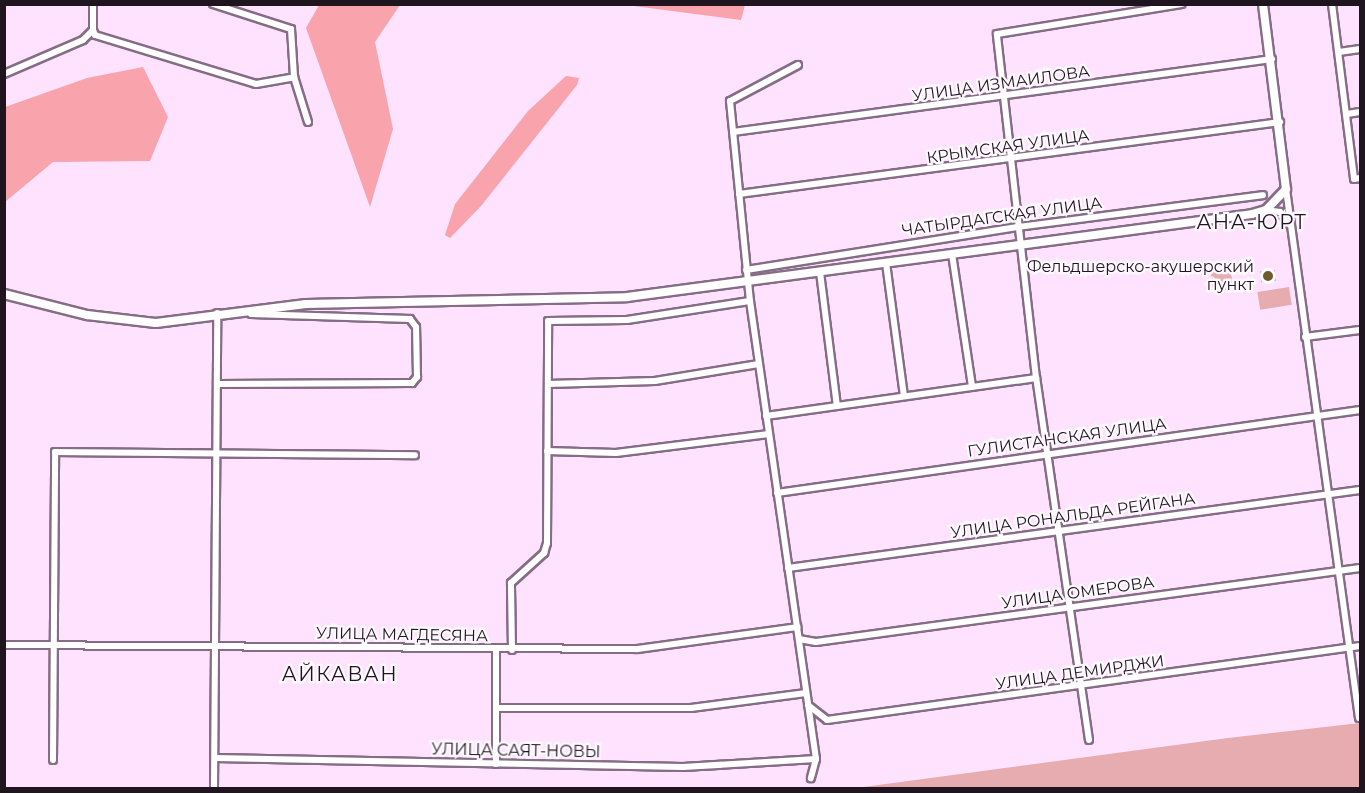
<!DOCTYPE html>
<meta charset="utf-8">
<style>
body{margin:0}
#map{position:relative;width:1365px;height:793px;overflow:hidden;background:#ffe3fe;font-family:Montserrat,sans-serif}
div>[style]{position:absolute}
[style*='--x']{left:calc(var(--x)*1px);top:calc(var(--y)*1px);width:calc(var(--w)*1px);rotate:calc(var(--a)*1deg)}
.green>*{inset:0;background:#e6acb0;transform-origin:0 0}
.round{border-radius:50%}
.forest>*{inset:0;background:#f9a4ac}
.building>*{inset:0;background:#d5b2c1;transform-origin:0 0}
.roads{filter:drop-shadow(2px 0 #856d85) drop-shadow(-2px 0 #856d85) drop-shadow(0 2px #856d85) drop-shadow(0 -2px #856d85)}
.minor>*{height:6px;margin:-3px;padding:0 3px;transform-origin:3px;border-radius:3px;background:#fff}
.secondary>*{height:8px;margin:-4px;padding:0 4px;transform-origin:4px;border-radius:4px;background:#fff}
.dots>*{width:16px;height:16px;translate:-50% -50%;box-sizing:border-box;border:3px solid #fef9fe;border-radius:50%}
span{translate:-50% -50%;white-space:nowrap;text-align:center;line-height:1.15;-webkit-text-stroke:4.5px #fef9fe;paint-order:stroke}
.street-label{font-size:16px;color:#1f151f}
.poi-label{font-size:16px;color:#1f151f}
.right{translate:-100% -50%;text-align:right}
.quarter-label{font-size:20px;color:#1f151f;letter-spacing:1.5px}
.frame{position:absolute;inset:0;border:6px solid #1f151f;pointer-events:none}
</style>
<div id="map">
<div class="green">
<div class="round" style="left:1210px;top:269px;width:22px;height:22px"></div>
<div style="left:1289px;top:287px;width:18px;height:32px;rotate:81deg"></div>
<div style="clip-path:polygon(1360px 723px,1360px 788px,856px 788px,1228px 738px)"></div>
</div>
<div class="forest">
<div style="clip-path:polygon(319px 5px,400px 5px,375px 42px,393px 129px,370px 207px,306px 28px)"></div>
<div style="clip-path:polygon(626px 5px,745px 4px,745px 5px,741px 20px)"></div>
<div style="clip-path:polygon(143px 67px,168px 117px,150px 161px,53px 162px,5px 202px,5px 107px,87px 78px)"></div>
<div style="clip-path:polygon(566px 76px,579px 78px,577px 85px,481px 206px,450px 238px,445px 235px,455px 204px,528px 111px)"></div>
</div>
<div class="building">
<div style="left:1275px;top:270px;width:11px;height:15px;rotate:85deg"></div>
</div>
<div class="roads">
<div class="minor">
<div style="--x:213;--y:4;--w:82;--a:17.8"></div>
<div style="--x:291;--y:29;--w:48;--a:86.4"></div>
<div style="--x:294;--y:77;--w:47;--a:72.7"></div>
<div style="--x:1332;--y:4;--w:176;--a:82.8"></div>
<div style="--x:1354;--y:179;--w:6;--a:-9"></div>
<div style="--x:93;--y:30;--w:26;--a:-90"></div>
<div style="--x:1339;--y:52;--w:21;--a:-8"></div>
<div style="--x:798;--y:65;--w:77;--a:152.1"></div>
<div style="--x:730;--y:101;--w:201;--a:84.3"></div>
<div style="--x:750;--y:301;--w:463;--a:81.8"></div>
<div style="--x:816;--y:759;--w:20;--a:105"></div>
<div style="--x:4;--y:74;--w:86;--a:-23.3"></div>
<div style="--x:83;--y:40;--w:14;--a:-45"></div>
<div style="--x:93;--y:30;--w:5;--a:68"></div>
<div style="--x:95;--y:35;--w:168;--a:16.9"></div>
<div style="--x:256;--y:84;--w:39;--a:-10"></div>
<div style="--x:1347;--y:114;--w:13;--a:-9"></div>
<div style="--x:733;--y:132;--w:544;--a:-7.71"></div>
<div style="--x:1286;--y:189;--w:534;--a:82.14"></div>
<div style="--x:739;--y:194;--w:546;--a:-7.58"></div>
<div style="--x:1266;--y:210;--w:14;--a:8"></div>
<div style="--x:1280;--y:212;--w:15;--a:53"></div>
<div style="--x:952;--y:254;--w:134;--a:81.4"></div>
<div style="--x:886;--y:263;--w:134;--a:82.3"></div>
<div style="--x:746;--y:270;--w:275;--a:-9"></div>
<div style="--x:1018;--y:227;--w:247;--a:-7.4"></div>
<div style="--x:820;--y:272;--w:135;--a:82.8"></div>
<div style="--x:1305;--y:337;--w:55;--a:-7.3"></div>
<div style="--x:219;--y:384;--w:193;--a:-0.3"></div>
<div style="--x:412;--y:383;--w:8;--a:-50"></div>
<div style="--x:417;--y:377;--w:50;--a:-91.1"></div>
<div style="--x:416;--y:327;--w:10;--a:-127"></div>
<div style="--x:410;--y:319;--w:159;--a:-178.2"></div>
<div style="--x:548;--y:384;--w:107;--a:-1.6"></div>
<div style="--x:655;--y:381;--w:105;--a:-9.3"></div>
<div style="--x:766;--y:416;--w:273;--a:-8"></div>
<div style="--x:547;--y:451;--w:69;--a:1.7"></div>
<div style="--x:616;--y:453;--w:154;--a:-7.1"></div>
<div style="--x:777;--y:493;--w:589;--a:-8.1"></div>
<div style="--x:788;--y:568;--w:577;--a:-7.77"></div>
<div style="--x:799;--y:639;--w:17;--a:10"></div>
<div style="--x:816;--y:642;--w:549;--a:-7.75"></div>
<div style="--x:4;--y:645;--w:633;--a:0.36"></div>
<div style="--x:637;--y:649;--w:162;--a:-7.8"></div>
<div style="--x:512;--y:650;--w:67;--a:-90.9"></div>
<div style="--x:511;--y:583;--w:45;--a:-42.3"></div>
<div style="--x:544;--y:553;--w:10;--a:-73"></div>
<div style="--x:547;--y:543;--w:222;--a:-89.7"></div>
<div style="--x:548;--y:321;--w:79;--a:-0.7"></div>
<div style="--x:627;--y:320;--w:124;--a:-8.8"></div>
<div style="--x:808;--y:705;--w:24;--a:38"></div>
<div style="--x:827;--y:720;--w:538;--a:-7.9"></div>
<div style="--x:496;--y:708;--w:195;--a:0"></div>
<div style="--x:691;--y:708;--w:116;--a:-7.4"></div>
<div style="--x:1089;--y:740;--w:366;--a:-98.3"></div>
<div style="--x:1036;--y:378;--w:346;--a:-96.5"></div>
<div style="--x:997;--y:34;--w:187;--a:-9.2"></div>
<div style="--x:215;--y:758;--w:468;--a:1.1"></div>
<div style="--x:683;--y:767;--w:133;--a:-3.4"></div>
<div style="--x:53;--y:760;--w:308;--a:-89.6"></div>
<div style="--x:55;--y:452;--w:360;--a:0.5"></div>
<div style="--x:496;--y:764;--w:113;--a:-90"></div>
<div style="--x:214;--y:788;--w:475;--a:-89.6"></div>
</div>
<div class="secondary">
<div style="--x:4;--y:294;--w:86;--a:14.2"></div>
<div style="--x:87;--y:315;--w:69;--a:6.6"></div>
<div style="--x:156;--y:323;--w:151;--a:-7.2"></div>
<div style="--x:306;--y:304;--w:321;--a:-1.2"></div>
<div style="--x:627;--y:297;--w:630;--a:-7.56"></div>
<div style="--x:1252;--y:214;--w:15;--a:-16"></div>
<div style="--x:1266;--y:210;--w:29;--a:-46"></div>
<div style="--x:1286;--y:189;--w:186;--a:-97.1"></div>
</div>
</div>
<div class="dots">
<div style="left:1268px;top:276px;background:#705a2a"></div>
</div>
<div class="street-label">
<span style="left:1001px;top:84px;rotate:-8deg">УЛИЦА ИЗМАИЛОВА</span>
<span style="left:1008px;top:147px;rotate:-8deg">КРЫМСКАЯ УЛИЦА</span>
<span style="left:1002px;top:217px;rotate:-8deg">ЧАТЫРДАГСКАЯ УЛИЦА</span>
<span style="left:1067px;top:438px;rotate:-8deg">ГУЛИСТАНСКАЯ УЛИЦА</span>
<span style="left:1073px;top:516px;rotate:-8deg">УЛИЦА РОНАЛЬДА РЕЙГАНА</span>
<span style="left:1078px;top:593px;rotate:-8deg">УЛИЦА ОМЕРОВА</span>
<span style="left:402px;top:635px;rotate:1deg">УЛИЦА МАГДЕСЯНА</span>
<span style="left:1080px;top:673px;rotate:-8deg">УЛИЦА ДЕМИРДЖИ</span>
<span style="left:516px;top:751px;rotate:1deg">УЛИЦА САЯТ-НОВЫ</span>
</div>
<div class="poi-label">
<span class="right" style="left:1254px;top:276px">Фельдшерско-акушерский<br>пункт</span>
</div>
<div class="quarter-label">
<span style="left:1252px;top:222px">АНА-ЮРТ</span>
<span style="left:340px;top:674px">АЙКАВАН</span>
</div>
<div class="frame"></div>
</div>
